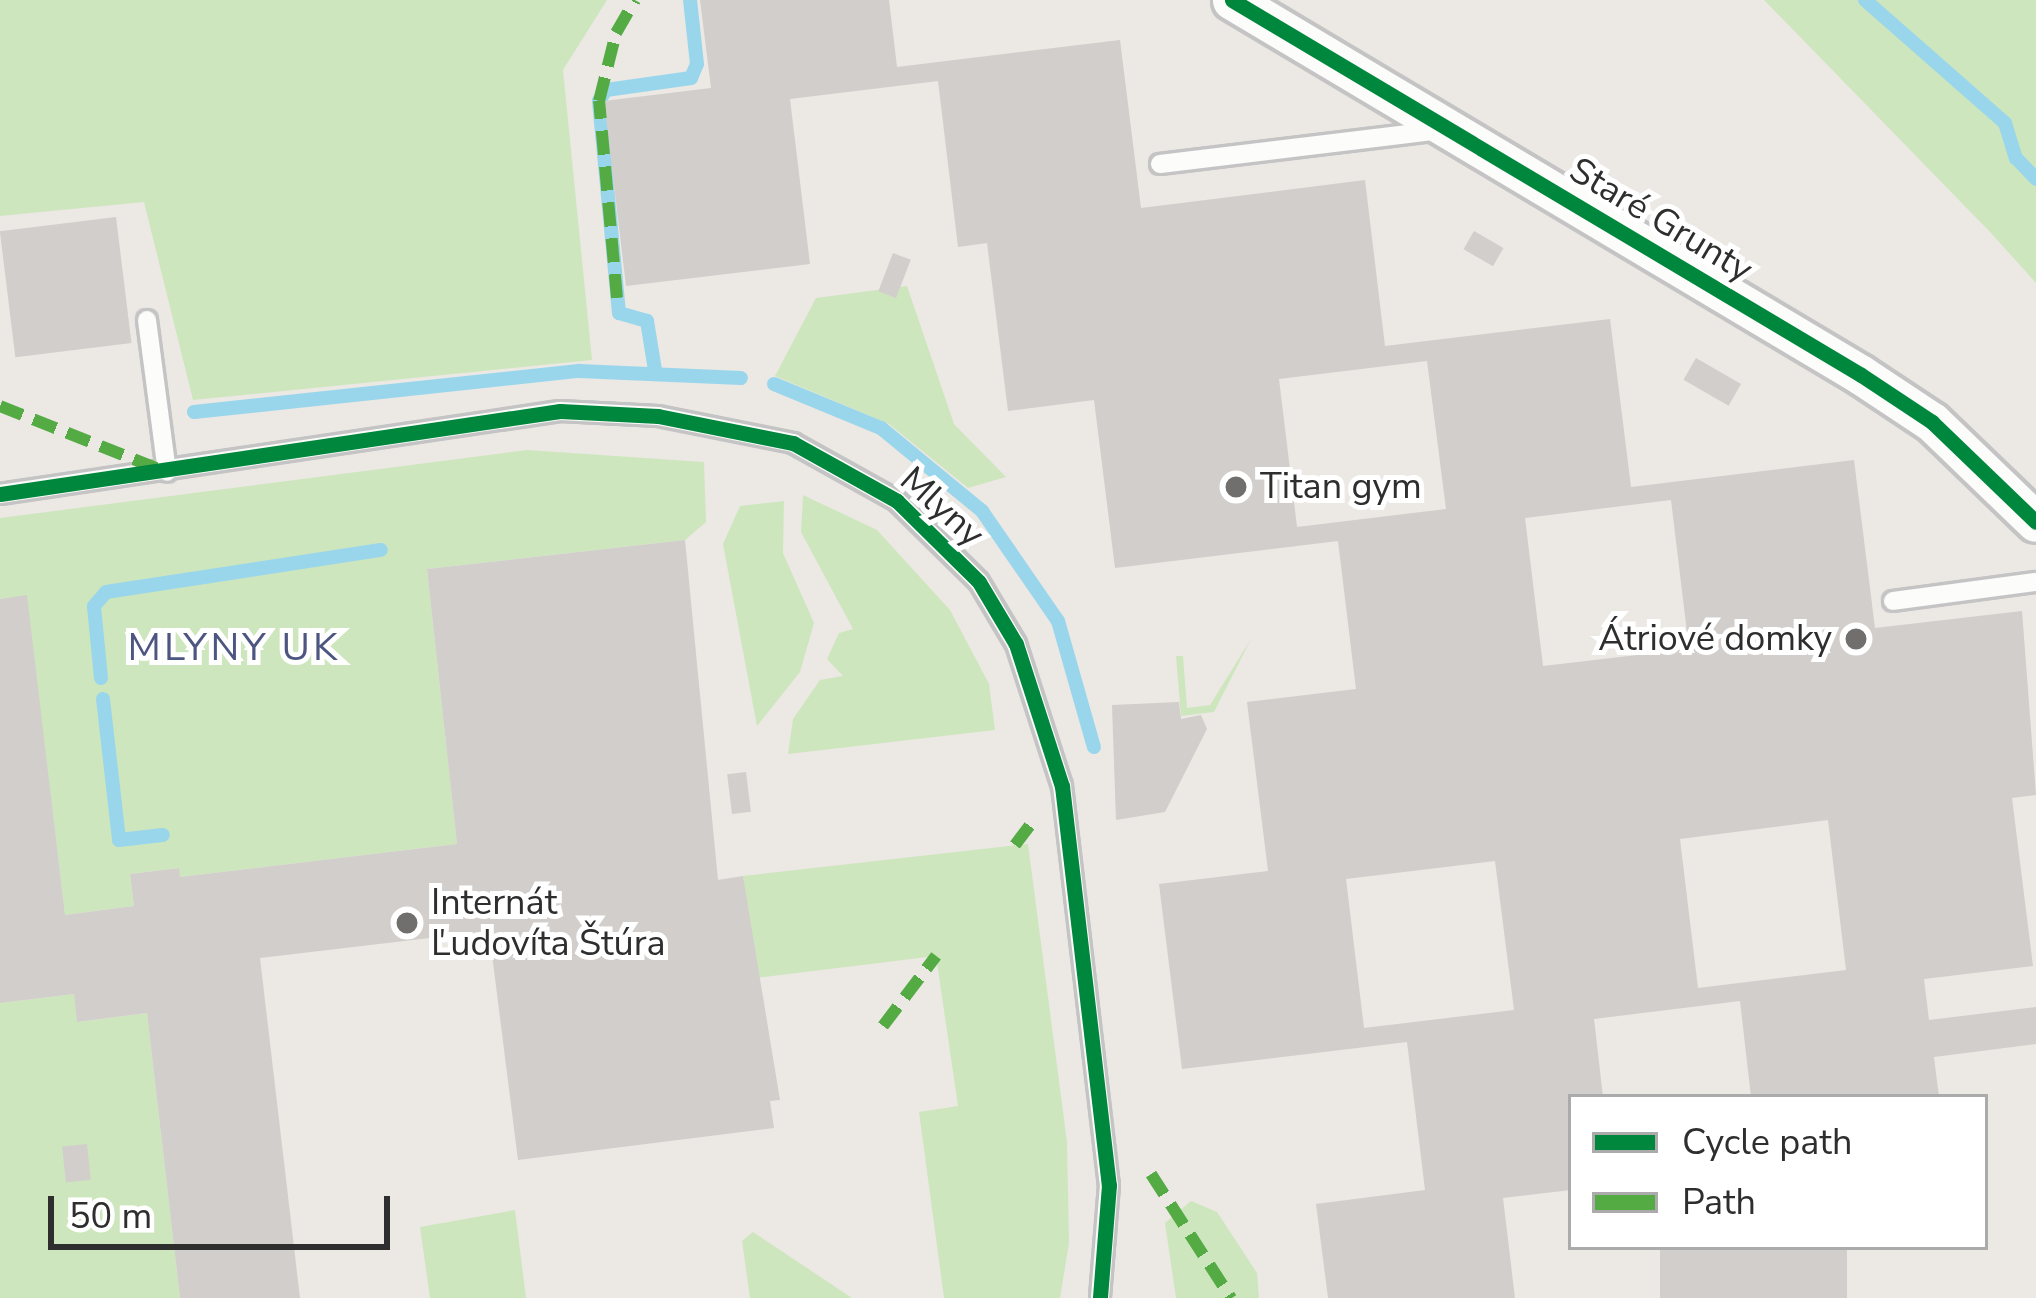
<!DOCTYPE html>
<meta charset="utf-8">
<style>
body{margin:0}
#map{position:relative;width:2036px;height:1298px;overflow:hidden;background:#ece8e4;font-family:"Nunito Sans",sans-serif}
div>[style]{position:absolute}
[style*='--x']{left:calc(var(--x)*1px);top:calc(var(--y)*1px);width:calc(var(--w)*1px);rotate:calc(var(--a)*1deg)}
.green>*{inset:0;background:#cee6be}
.stream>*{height:14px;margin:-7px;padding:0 7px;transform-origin:7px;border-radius:7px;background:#99d6ec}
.building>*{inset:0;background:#d1cecb;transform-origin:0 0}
.roads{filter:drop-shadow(3px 0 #c5c4c5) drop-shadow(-3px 0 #c5c4c5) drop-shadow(0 3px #c5c4c5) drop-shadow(0 -3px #c5c4c5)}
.lane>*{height:18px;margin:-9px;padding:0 9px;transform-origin:9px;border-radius:9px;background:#fcfcfb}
.street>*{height:39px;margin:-19.5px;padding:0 19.5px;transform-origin:19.5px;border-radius:19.5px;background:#fcfcfb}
.quiet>*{height:12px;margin-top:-6px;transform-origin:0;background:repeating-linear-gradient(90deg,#54ab44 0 24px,transparent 0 36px)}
.cycleway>*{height:15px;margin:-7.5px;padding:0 7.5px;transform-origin:7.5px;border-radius:7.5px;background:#00873e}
.dots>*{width:33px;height:33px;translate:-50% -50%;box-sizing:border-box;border:6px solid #fff;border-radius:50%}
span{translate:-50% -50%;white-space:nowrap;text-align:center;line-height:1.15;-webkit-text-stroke:10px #fff;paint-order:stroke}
.street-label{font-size:36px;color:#2e2e2e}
.poi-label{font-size:36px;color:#2e2e2e}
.left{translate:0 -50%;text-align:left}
.right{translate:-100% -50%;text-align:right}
.neighbourhood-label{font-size:39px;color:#4d5680;letter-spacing:3px}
.legend{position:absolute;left:1568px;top:1094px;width:420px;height:156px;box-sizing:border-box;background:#fff;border:3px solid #ababab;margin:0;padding:15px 21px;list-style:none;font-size:36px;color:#2e2e2e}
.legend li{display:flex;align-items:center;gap:24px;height:60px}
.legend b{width:60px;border:3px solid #ababab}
.scale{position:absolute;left:48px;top:1196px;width:342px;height:54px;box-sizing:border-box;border:6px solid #2e2e2e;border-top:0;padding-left:15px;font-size:36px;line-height:42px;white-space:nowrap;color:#2e2e2e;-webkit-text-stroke:9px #fff;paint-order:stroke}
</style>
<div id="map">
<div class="green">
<div style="clip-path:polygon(0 0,607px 0,563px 70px,592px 360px,193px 400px,144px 202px,0 216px)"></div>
<div style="clip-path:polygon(1764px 0,2036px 0,2036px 283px,1991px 233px)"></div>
<div style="clip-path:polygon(907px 286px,954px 424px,1006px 477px,968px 488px,889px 424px,775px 376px,816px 298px)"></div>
<div style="clip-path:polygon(527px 450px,704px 462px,706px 522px,685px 540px,427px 569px,457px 844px,180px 877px,178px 868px,130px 874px,134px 906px,65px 915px,26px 596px,0 599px,0 518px)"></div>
<div style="clip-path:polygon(803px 495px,877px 530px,950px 610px,989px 684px,995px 730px,788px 754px,793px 719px,820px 680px,843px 676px,827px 659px,839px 633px,853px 629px,801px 532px)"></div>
<div style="clip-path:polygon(784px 501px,783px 553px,814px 623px,800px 672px,757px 726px,723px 544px,740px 506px)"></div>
<div style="clip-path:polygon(1251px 639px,1214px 712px,1181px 716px,1176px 656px,1183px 656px,1187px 708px,1210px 705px)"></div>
<div style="clip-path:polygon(1028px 844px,1067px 1142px,1069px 1243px,1060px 1298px,944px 1298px,919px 1112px,958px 1106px,936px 956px,755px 978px,743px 876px)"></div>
<div style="clip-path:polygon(74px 994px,78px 1022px,147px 1013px,180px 1298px,0 1298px,0 1003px)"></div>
<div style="clip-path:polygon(1191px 1201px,1217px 1212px,1257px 1273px,1259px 1298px,1176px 1298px,1165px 1223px)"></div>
<div style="clip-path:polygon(515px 1210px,526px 1298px,430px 1298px,420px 1227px)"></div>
<div style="clip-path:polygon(753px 1232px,852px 1298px,750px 1298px,742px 1241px)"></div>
</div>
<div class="stream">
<div style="--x:1865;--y:0;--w:186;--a:41.3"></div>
<div style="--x:2005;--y:123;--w:37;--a:73"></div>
<div style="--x:2016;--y:158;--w:29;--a:46"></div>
<div style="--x:655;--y:370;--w:50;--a:-99.3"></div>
<div style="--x:647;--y:321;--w:29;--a:-164"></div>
<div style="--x:619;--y:313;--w:213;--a:-95.4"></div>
<div style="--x:599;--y:101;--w:13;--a:-58"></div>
<div style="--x:606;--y:90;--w:86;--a:-8"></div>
<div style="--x:691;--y:78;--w:15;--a:-67"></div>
<div style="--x:697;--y:64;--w:64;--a:-96.2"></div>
<div style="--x:774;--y:384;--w:116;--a:22.4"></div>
<div style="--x:881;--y:428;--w:131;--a:39.4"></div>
<div style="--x:982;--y:511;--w:134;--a:55.4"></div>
<div style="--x:1058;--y:621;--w:131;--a:74.1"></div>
<div style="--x:194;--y:412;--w:387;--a:-6.1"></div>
<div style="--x:579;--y:371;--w:162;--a:2.5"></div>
<div style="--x:101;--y:678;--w:72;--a:-95.6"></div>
<div style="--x:94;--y:606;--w:18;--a:-49"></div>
<div style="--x:106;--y:592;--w:278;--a:-8.7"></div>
<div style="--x:103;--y:699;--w:142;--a:83.5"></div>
<div style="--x:119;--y:840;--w:44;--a:-6.5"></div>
</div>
<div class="building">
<div style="clip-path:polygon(evenodd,700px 0,889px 0,897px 67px,1120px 40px,1141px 208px,1365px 180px,1385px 346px,1610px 319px,1631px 487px,1854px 460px,1875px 628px,2022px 611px,2036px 795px,2012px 798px,2033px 966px,1924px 979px,1929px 1020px,2036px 1007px,2036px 1044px,1934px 1057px,1939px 1097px,1751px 1097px,1740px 1001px,1594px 1019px,1603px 1097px,1571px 1097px,1571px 1190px,1503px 1198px,1515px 1298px,1328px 1298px,1316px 1204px,1425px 1190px,1407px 1042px,1182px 1069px,1159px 884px,1268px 871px,1247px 702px,1356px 689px,1338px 541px,1115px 568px,1094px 400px,1008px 411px,987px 243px,958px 247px,938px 81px,790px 99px,810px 264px,626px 286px,604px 101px,711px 88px,700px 0,1427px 361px,1446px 509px,1297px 527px,1279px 379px,1427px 361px,700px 0,1671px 500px,1689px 649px,1543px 666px,1525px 518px,1671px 500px,700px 0,1828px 820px,1846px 970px,1698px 988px,1680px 839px,1828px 820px,700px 0,1495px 861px,1514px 1010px,1364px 1028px,1346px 879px,1495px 861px)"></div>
<div style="left:116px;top:217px;width:127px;height:117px;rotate:83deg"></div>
<div style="left:1474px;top:231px;width:34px;height:21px;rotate:30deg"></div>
<div style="left:893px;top:253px;width:19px;height:41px;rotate:21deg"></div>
<div style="left:1696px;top:358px;width:52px;height:25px;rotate:30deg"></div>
<div style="clip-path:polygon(685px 540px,718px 880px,743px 876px,780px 1100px,770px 1101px,774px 1128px,518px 1160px,489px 931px,260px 958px,300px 1298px,180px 1298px,147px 1013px,77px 1022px,74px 994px,0 1003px,0 599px,27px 595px,65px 915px,134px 906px,130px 874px,179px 868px,180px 877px,457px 844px,427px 569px)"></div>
<div style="clip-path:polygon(1179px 702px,1181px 719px,1201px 715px,1207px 729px,1165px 812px,1116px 820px,1112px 705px)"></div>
<div style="left:746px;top:772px;width:40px;height:19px;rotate:83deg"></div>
<div style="left:87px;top:1144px;width:36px;height:25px;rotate:84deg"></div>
<div style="left:1660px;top:1247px;width:187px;height:51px"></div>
</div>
<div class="roads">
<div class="lane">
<div style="--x:1160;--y:164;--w:284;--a:-6.9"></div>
<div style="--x:147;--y:320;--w:153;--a:82.5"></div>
<div style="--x:0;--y:494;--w:566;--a:-8.43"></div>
<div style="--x:560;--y:411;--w:98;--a:2.9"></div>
<div style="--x:658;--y:416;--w:138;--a:11.3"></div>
<div style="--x:793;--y:443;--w:119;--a:29.1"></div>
<div style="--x:897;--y:501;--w:115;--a:44.6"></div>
<div style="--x:979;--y:582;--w:72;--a:59.2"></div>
<div style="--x:1016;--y:644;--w:149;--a:72.1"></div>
<div style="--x:1062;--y:786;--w:402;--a:83.3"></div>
<div style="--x:1109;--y:1185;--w:113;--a:94.6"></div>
<div style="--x:1893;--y:601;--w:144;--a:-7.6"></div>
</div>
<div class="street">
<div style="--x:1232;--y:0;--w:732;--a:30.8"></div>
<div style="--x:1861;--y:375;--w:85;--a:33.5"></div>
<div style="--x:1932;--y:422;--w:144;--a:43.9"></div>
</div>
</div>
<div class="quiet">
<div style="--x:617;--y:298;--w:198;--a:-95.2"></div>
<div style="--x:599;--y:101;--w:70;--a:-76"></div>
<div style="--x:616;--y:33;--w:38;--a:-60"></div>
<div style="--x:0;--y:406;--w:168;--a:21.7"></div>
<div style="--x:1015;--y:845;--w:30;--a:-53"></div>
<div style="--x:883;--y:1026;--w:88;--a:-52.9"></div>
<div style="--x:1151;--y:1174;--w:148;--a:57.2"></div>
</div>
<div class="cycleway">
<div style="--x:1232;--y:0;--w:732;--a:30.8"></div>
<div style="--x:1861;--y:375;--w:85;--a:33.5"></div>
<div style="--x:1932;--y:422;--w:144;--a:43.9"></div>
<div style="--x:0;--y:494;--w:566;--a:-8.43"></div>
<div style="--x:560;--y:411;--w:98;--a:2.9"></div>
<div style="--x:658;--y:416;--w:138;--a:11.3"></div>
<div style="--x:793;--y:443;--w:119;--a:29.1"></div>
<div style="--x:897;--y:501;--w:115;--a:44.6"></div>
<div style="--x:979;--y:582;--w:72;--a:59.2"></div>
<div style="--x:1016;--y:644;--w:149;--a:72.1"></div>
<div style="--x:1062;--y:786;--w:402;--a:83.3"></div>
<div style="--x:1109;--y:1185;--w:113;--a:94.6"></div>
</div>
<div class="dots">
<div style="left:1236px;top:487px;background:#706f6e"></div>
<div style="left:1856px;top:639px;background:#706f6e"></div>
<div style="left:407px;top:923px;background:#706f6e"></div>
</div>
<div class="street-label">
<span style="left:1661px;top:220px;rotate:31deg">Staré Grunty</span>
<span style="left:942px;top:507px;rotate:42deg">Mlyny</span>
</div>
<div class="poi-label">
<span class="left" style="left:1260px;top:487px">Titan gym</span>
<span class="right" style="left:1832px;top:639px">Átriové domky</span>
<span class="left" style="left:431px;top:923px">Internát<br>Ľudovíta Štúra</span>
</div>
<div class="neighbourhood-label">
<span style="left:234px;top:648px">MLYNY UK</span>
</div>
<ul class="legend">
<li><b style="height:15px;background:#00873e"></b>Cycle path</li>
<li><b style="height:15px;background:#54ab44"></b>Path</li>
</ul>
<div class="scale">50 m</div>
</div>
